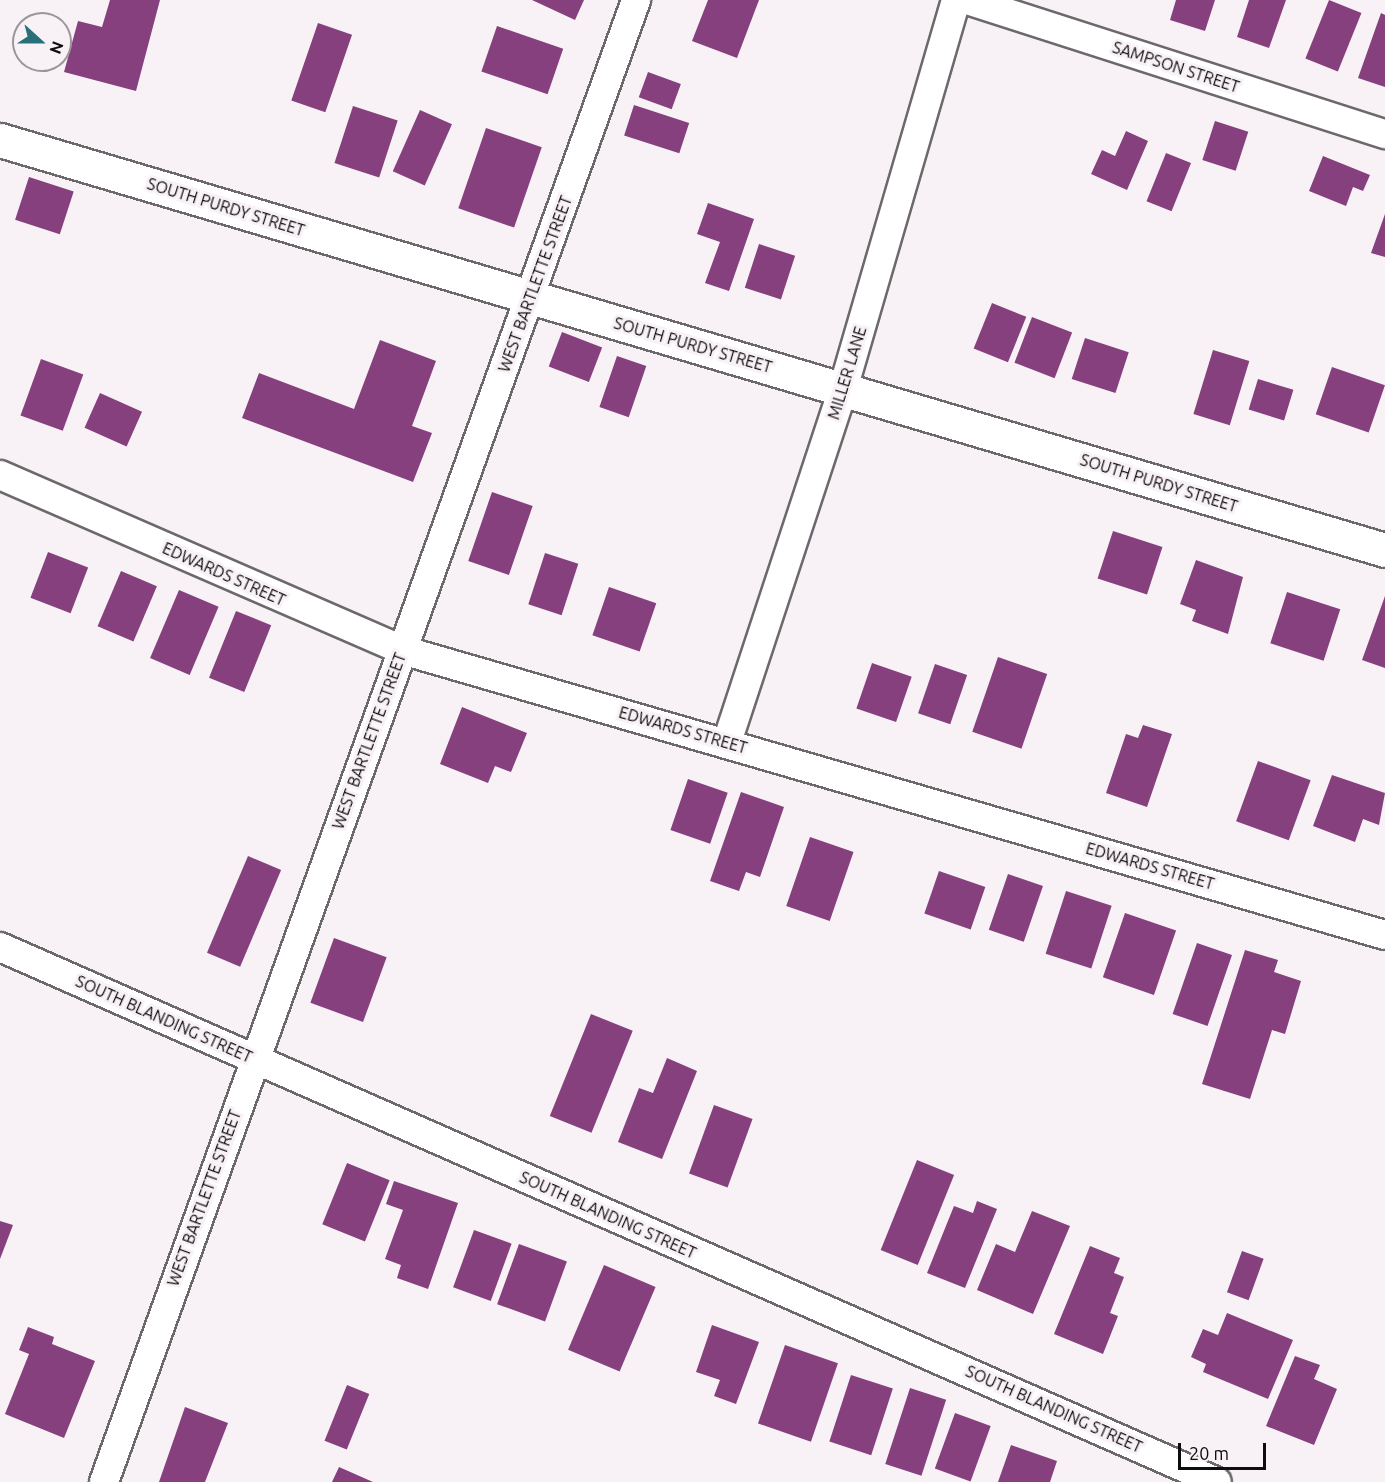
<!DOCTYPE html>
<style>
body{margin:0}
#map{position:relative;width:1385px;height:1482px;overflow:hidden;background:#f8f2f7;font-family:Ubuntu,sans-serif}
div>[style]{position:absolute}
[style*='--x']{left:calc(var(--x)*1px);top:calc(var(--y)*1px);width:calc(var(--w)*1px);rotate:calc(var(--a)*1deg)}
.building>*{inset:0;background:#85407d;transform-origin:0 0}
.roads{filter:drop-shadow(2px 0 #6d686c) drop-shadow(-2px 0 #6d686c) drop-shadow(0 2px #6d686c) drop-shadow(0 -2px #6d686c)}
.minor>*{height:28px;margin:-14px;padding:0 14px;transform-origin:14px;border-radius:14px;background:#fff}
.tertiary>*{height:33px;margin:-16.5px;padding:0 16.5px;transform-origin:16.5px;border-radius:16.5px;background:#fff}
span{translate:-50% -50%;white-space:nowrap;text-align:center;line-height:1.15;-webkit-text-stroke:6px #f8f2f7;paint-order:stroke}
.street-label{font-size:16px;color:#0e0c0e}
.north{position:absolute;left:12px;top:12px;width:60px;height:60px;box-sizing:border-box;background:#f8f2f7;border:2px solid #9a969a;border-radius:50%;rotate:111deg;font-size:16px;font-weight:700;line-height:24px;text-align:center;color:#0e0c0e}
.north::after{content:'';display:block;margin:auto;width:21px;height:27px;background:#28717a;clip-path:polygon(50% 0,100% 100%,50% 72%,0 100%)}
.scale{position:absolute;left:1178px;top:1443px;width:88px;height:27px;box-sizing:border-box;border:3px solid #0e0c0e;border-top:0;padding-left:8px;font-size:18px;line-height:21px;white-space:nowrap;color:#0e0c0e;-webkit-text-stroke:4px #f8f2f7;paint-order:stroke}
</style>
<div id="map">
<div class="building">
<div style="clip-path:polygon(110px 0,160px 0,136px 91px,64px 72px,78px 21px,102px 27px)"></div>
<div style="clip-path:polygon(532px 0,584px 0,575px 20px)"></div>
<div style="clip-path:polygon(708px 0,759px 0,737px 58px,692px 41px)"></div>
<div style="clip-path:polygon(1176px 0,1215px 0,1205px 31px,1170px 20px)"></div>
<div style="clip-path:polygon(1249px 0,1286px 0,1269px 48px,1237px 37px)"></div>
<div style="left:1329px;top:0;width:35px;height:63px;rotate:22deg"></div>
<div style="clip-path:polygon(1381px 13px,1385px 15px,1385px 87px,1358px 78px)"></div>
<div style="left:318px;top:23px;width:36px;height:82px;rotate:19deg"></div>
<div style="left:497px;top:26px;width:70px;height:48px;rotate:19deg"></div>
<div style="left:648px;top:72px;width:35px;height:27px;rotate:20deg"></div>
<div style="left:634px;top:105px;width:58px;height:32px;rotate:18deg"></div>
<div style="left:353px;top:106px;width:47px;height:60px;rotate:18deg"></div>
<div style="left:420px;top:110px;width:35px;height:67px;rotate:24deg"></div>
<div style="left:1215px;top:121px;width:35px;height:41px;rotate:18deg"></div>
<div style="left:486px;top:128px;width:59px;height:85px;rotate:19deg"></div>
<div style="clip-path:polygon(1126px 131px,1148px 141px,1127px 190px,1091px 174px,1102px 150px,1115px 156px)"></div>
<div style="left:1166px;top:153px;width:27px;height:52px;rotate:22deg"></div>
<div style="clip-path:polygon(1323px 156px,1370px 175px,1363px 191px,1353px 187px,1346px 206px,1309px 191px)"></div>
<div style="left:29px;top:177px;width:47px;height:45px;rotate:18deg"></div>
<div style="clip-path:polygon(708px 203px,754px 219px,729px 291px,705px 283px,720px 242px,697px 234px)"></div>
<div style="clip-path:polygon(1385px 214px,1385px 257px,1371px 253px)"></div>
<div style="left:759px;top:244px;width:38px;height:46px;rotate:18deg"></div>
<div style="left:992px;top:303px;width:37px;height:49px;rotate:22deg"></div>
<div style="left:1032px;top:317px;width:43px;height:49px;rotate:21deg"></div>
<div style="left:562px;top:332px;width:43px;height:37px;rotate:21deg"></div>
<div style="left:1085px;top:338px;width:46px;height:43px;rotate:18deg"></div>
<div style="clip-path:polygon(380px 340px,436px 361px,412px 426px,432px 433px,413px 482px,242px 418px,259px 373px,354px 409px)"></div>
<div style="left:1213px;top:350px;width:38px;height:67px;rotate:17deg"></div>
<div style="left:617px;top:356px;width:31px;height:54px;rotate:19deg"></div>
<div style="left:41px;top:359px;width:45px;height:60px;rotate:20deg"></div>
<div style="left:1332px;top:367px;width:56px;height:50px;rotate:19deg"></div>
<div style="left:1258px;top:379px;width:37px;height:32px;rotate:17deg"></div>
<div style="left:100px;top:393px;width:46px;height:38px;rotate:24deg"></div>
<div style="left:492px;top:492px;width:43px;height:73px;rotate:19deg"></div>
<div style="left:1113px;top:531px;width:52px;height:50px;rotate:18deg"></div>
<div style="left:48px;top:552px;width:43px;height:49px;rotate:21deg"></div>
<div style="left:545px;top:553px;width:35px;height:54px;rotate:18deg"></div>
<div style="clip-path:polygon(1196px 560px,1243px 577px,1228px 634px,1192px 621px,1196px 610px,1180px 604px)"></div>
<div style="left:121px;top:571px;width:39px;height:60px;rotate:23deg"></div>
<div style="left:609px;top:587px;width:50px;height:51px;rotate:19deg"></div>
<div style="left:179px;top:590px;width:43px;height:74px;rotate:23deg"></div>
<div style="left:1287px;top:592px;width:56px;height:54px;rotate:18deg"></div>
<div style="clip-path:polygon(1385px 596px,1385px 668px,1362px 660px)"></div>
<div style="left:236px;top:611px;width:38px;height:72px;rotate:22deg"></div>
<div style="left:998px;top:657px;width:52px;height:79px;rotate:19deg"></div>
<div style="left:872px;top:663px;width:42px;height:48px;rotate:19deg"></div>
<div style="left:935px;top:664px;width:34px;height:52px;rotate:19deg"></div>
<div style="clip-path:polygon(462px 707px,527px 733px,511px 772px,495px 766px,488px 783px,440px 764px)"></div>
<div style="clip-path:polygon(1143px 725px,1172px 734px,1147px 807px,1106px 793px,1126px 734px,1138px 738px)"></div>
<div style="left:1258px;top:761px;width:56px;height:64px;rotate:20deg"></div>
<div style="clip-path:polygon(1332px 775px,1385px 793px,1379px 825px,1363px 819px,1355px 842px,1313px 826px)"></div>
<div style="left:688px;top:779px;width:42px;height:54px;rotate:19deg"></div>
<div style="clip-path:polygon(741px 792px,784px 807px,760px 877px,746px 872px,739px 891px,710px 881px)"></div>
<div style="left:810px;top:837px;width:46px;height:73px;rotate:19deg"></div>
<div style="left:248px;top:856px;width:36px;height:105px;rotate:23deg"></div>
<div style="left:939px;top:871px;width:49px;height:45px;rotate:19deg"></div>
<div style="left:1008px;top:874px;width:37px;height:59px;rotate:19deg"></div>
<div style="left:1066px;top:891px;width:48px;height:66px;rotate:18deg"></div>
<div style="left:1125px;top:913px;width:54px;height:68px;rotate:19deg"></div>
<div style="left:334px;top:938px;width:56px;height:69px;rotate:20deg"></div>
<div style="left:1197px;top:943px;width:37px;height:75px;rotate:19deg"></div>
<div style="clip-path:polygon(1245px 950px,1278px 960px,1274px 972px,1301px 981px,1285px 1034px,1272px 1030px,1250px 1099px,1202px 1084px)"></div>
<div style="left:591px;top:1014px;width:45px;height:110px;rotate:22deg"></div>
<div style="clip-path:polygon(667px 1058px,697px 1071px,662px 1159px,618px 1142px,639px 1088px,653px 1093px)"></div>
<div style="left:714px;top:1105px;width:41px;height:73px;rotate:20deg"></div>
<div style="left:917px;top:1160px;width:40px;height:97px;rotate:22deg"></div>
<div style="left:347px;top:1163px;width:46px;height:66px;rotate:22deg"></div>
<div style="clip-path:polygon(394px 1181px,458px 1203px,428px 1289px,397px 1278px,401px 1265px,385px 1259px,403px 1210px,386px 1204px)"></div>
<div style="clip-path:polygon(977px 1201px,997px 1209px,965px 1288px,927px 1273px,954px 1206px,973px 1213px)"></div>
<div style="clip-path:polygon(1032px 1211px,1070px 1226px,1033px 1314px,977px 1290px,996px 1244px,1015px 1252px)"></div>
<div style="clip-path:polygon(0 1221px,13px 1225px,0 1259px)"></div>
<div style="left:474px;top:1230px;width:40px;height:61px;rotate:20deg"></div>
<div style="left:519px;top:1244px;width:51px;height:64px;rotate:20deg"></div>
<div style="clip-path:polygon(1090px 1246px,1120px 1258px,1114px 1273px,1124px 1277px,1110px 1313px,1118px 1316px,1103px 1354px,1054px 1334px)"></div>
<div style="left:1242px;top:1251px;width:23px;height:44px;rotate:20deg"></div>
<div style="left:604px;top:1265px;width:56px;height:92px;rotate:23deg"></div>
<div style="clip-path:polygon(1227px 1313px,1293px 1340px,1268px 1399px,1203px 1372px,1206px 1364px,1191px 1357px,1203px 1329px,1218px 1335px)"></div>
<div style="clip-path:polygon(712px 1325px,759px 1342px,736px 1404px,714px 1396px,720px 1380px,696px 1372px)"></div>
<div style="clip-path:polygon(28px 1327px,54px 1337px,52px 1344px,95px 1361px,64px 1438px,5px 1414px,29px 1354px,19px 1350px)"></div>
<div style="left:785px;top:1345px;width:56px;height:83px;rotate:19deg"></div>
<div style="clip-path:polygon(1295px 1356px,1320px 1365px,1314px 1379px,1337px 1389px,1314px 1445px,1266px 1426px)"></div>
<div style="left:851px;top:1375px;width:44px;height:70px;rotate:18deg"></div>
<div style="left:347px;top:1385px;width:24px;height:60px;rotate:22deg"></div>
<div style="left:910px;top:1388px;width:38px;height:80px;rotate:18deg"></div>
<div style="clip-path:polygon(185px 1407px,228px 1423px,205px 1482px,159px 1482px)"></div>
<div style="left:955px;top:1413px;width:38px;height:59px;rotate:20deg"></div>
<div style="clip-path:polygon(1011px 1445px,1057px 1461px,1050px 1482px,998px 1482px)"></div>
<div style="clip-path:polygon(339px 1467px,373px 1482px,332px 1482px)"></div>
</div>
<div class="roads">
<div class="minor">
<div style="--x:967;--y:0;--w:439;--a:17.8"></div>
<div style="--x:0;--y:475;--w:438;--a:23.5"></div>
<div style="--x:402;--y:650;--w:1023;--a:16.17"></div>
<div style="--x:727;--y:742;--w:372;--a:-71.8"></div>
<div style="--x:843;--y:389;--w:405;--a:-73.8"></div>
<div style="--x:0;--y:947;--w:1329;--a:23.73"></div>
<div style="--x:104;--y:1482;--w:1575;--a:-70.25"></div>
</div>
<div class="tertiary">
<div style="--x:0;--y:140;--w:1444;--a:16.49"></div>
</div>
</div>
<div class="street-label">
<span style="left:1176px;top:67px;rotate:18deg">SAMPSON STREET</span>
<span style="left:226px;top:207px;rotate:17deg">SOUTH PURDY STREET</span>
<span style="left:535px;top:284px;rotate:-70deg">WEST BARTLETTE STREET</span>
<span style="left:693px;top:345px;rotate:16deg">SOUTH PURDY STREET</span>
<span style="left:847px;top:373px;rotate:-73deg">MILLER LANE</span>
<span style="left:1159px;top:483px;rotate:17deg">SOUTH PURDY STREET</span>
<span style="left:224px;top:574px;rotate:24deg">EDWARDS STREET</span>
<span style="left:683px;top:730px;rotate:16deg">EDWARDS STREET</span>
<span style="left:369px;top:741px;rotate:-70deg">WEST BARTLETTE STREET</span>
<span style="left:1150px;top:866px;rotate:16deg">EDWARDS STREET</span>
<span style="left:164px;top:1019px;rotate:24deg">SOUTH BLANDING STREET</span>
<span style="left:204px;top:1198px;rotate:-70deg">WEST BARTLETTE STREET</span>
<span style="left:608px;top:1215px;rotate:24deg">SOUTH BLANDING STREET</span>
<span style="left:1054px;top:1409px;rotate:24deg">SOUTH BLANDING STREET</span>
</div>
<div class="north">N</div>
<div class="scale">20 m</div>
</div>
